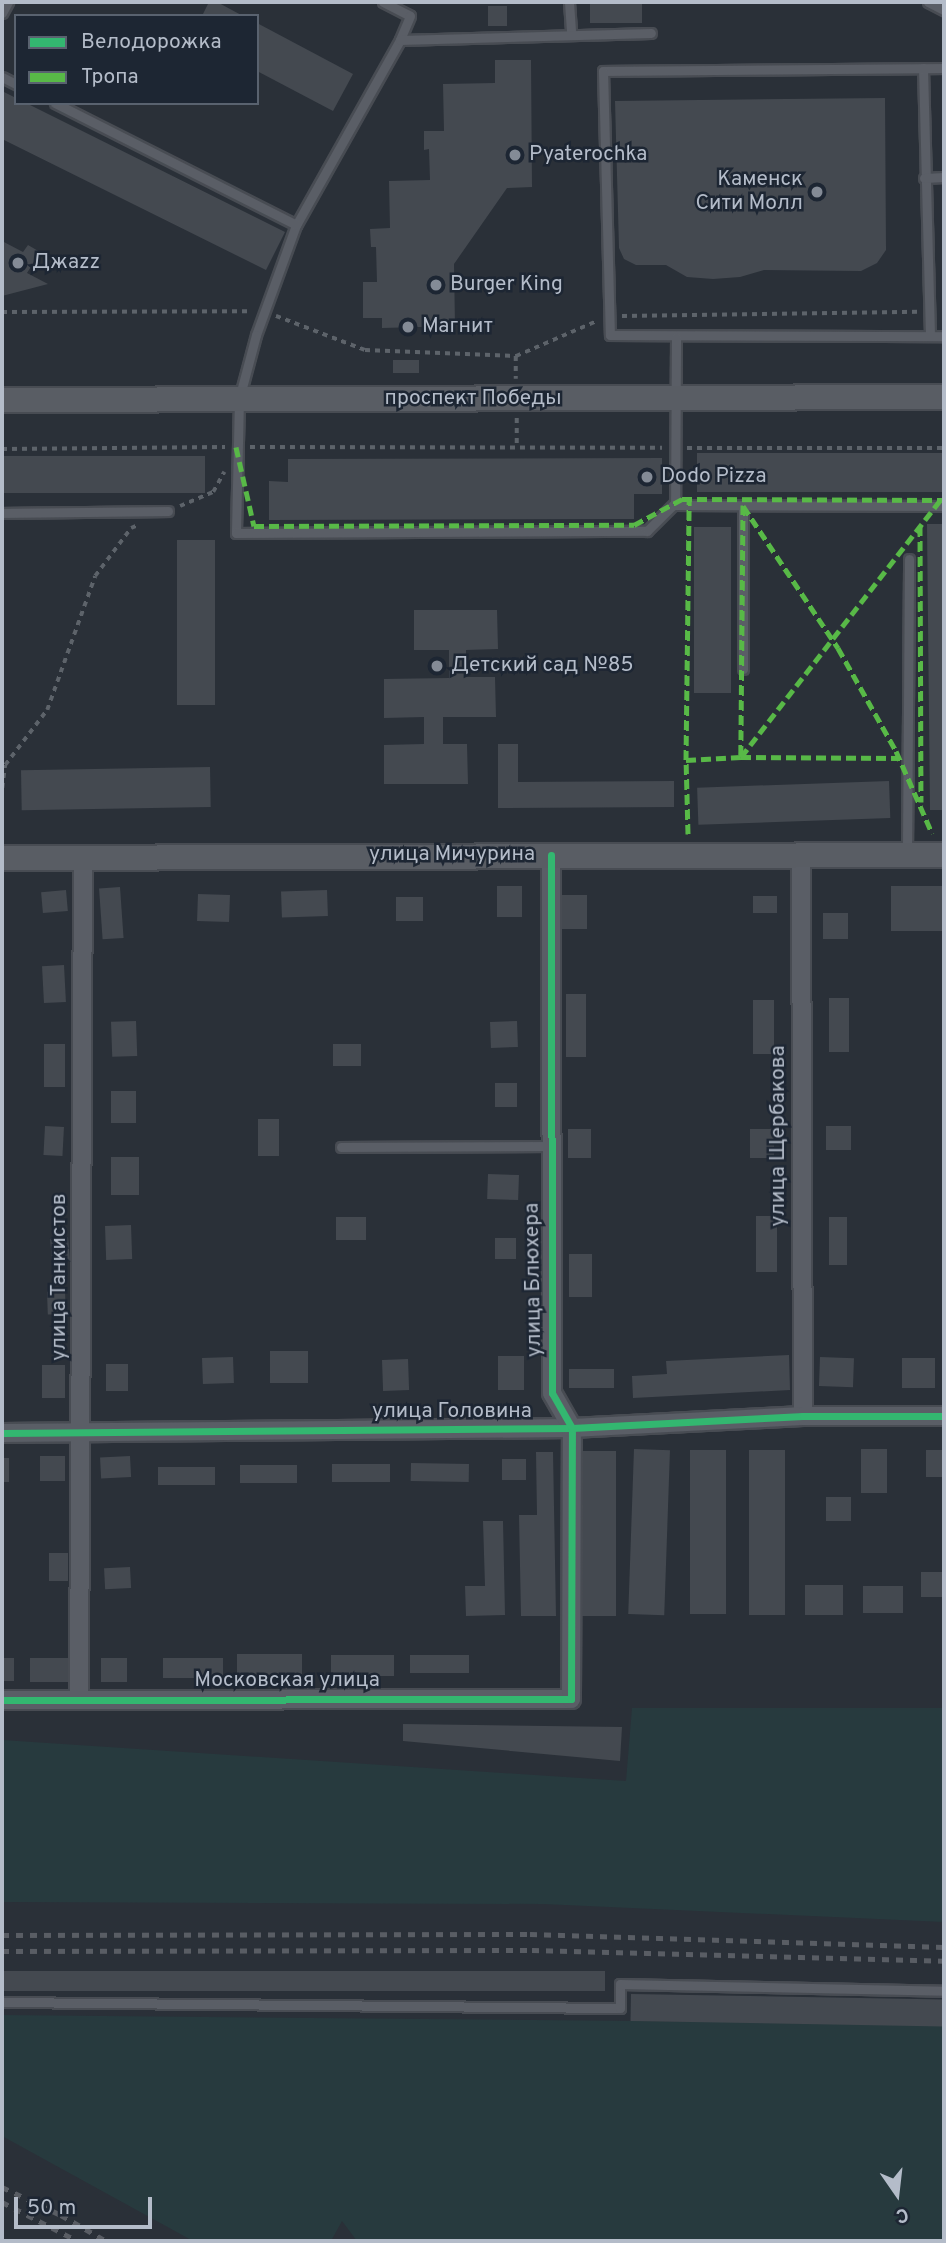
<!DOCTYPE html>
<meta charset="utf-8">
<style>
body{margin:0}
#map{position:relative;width:946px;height:2243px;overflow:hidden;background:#2a3038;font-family:Overpass,sans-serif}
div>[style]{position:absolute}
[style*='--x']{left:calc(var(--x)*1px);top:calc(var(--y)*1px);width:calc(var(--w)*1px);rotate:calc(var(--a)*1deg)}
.green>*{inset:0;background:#273a3e}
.building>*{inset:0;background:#444950;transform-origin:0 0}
.path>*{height:3.5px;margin-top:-1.75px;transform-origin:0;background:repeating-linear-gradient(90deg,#5d636a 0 5px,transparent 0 10px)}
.roads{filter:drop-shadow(2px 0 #484c53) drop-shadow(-2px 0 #484c53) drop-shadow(0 2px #484c53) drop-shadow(0 -2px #484c53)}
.lane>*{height:9px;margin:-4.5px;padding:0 4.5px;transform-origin:4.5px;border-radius:4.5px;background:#5a5e66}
.street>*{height:18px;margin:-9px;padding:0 9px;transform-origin:9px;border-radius:9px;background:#5a5e66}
.secondary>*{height:24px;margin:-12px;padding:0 12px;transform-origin:12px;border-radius:12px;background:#595d64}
.rail>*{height:5px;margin-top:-2.5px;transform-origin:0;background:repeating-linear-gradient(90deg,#595d64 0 7px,transparent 0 14px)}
.quiet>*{height:5px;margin-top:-2.5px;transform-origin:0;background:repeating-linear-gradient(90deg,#58b947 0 10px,transparent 0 15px)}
.cycleway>*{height:7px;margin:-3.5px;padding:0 3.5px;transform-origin:3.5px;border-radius:3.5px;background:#33b770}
.dots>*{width:19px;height:19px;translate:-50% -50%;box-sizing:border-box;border:4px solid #1d2633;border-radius:50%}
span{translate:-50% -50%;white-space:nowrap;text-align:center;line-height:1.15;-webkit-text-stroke:5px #1d2633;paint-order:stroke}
.poi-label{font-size:21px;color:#b4bcc9}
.left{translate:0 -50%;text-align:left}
.right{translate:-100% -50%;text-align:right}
.street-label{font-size:21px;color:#b4bcc9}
.frame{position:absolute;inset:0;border:4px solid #b4bcc9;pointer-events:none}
.legend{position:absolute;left:14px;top:14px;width:245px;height:91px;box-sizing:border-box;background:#1d2633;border:2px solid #59626f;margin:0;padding:9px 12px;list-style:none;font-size:21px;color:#b4bcc9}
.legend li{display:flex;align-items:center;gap:14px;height:35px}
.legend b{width:35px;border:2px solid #59626f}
.north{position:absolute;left:862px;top:2159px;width:70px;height:70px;-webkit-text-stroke:5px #1d2633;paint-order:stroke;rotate:166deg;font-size:19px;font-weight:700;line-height:28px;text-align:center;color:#b4bcc9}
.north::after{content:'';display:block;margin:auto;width:24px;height:32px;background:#b4bcc9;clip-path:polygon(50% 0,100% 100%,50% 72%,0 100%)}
.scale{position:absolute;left:14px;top:2197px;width:138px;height:32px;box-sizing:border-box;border:4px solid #b4bcc9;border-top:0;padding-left:9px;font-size:21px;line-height:24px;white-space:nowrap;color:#b4bcc9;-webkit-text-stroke:5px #1d2633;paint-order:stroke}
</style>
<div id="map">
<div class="green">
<div style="clip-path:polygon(632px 1708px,944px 1708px,944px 1922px,543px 1904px,2px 1902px,2px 1740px,626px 1781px)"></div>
<div style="clip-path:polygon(2px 2015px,944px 2024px,944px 2241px,357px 2241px,342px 2221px,331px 2241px,193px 2241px,2px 2136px)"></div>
</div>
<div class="building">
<div style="clip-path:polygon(209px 2px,217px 2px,243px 16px,202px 16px)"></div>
<div style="left:590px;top:2px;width:52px;height:21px"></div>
<div style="left:488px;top:6px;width:19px;height:20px"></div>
<div style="clip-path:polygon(257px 23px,353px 74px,333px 111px,257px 71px)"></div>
<div style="clip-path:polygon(495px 60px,531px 60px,532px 187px,507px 188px,454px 264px,455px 326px,382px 328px,382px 318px,363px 318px,363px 282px,377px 282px,376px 247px,371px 247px,370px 229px,390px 228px,389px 181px,430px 180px,429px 149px,424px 150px,424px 131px,444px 131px,443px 84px,495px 83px)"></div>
<div style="clip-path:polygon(2px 91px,16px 98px,16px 103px,26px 103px,285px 232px,266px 270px,2px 139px)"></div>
<div style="clip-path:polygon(885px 98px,886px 250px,877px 263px,861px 271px,764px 270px,740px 277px,713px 279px,687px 277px,666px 265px,636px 265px,624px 259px,619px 248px,615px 101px)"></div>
<div style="clip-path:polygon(2px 241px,23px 252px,28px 245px,40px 252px,27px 273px,48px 284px,2px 296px)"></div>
<div style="left:393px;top:360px;width:26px;height:13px"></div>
<div style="left:944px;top:453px;width:39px;height:247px;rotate:90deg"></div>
<div style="left:205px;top:456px;width:37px;height:203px;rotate:90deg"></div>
<div style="clip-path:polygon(662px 458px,662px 494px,634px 494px,634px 519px,269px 520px,269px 481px,288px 482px,288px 459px)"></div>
<div style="clip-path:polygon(927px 524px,944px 524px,944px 810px,930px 810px)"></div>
<div style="left:694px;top:527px;width:37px;height:166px"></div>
<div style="left:177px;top:540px;width:38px;height:165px"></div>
<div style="clip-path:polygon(414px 610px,497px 610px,498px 649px,466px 650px,466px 677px,495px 677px,496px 717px,443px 717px,443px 744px,467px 744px,468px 784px,384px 784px,384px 745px,424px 744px,424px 717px,384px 718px,384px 679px,449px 678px,449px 650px,414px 650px)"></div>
<div style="clip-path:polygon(498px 744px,518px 744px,518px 782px,674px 781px,674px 807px,498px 808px)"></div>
<div style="left:210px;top:767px;width:40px;height:189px;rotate:89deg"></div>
<div style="left:889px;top:781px;width:37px;height:192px;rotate:88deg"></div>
<div style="left:497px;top:886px;width:25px;height:31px"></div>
<div style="left:944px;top:886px;width:45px;height:53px;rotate:90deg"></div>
<div style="left:120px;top:887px;width:51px;height:21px;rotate:86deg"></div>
<div style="left:66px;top:890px;width:21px;height:25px;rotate:85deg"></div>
<div style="left:327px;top:890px;width:26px;height:46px;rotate:88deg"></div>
<div style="left:198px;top:894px;width:32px;height:27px;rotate:2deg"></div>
<div style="left:562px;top:895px;width:25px;height:34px"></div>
<div style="left:753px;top:896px;width:24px;height:17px"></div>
<div style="left:396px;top:897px;width:27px;height:24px"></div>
<div style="left:823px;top:913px;width:25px;height:26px"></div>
<div style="left:64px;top:965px;width:37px;height:22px;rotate:87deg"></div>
<div style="left:586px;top:994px;width:63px;height:20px;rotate:90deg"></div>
<div style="left:829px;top:998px;width:20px;height:54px"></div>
<div style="left:753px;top:1000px;width:21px;height:54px"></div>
<div style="left:136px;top:1021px;width:35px;height:25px;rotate:88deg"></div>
<div style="left:517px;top:1021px;width:26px;height:27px;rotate:88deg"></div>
<div style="left:44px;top:1044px;width:21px;height:43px"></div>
<div style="left:333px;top:1044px;width:28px;height:22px"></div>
<div style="left:495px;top:1083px;width:22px;height:24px"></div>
<div style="left:111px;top:1091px;width:25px;height:32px"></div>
<div style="left:258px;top:1119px;width:21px;height:37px"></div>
<div style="left:45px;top:1126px;width:19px;height:29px;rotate:3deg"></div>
<div style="left:826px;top:1126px;width:25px;height:24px"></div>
<div style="left:568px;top:1129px;width:23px;height:29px"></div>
<div style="left:750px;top:1129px;width:24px;height:29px"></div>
<div style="left:111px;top:1157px;width:28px;height:38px"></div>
<div style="left:488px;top:1174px;width:31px;height:25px;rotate:2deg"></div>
<div style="left:756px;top:1216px;width:21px;height:56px"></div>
<div style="left:336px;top:1217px;width:30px;height:23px"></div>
<div style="left:829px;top:1217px;width:18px;height:48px"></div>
<div style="left:131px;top:1225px;width:34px;height:26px;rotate:88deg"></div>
<div style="left:68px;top:1237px;width:24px;height:18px;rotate:85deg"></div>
<div style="left:495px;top:1238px;width:21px;height:21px"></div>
<div style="left:569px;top:1254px;width:23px;height:43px"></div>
<div style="left:65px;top:1291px;width:23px;height:18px;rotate:88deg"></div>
<div style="left:270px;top:1351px;width:38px;height:32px"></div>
<div style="clip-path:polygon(789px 1355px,790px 1390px,633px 1398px,632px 1376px,667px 1374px,666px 1361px)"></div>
<div style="left:498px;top:1356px;width:26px;height:34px"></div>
<div style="left:233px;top:1357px;width:26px;height:31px;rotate:88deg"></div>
<div style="left:820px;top:1357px;width:34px;height:29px;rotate:2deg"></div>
<div style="left:902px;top:1358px;width:33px;height:30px"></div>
<div style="left:408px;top:1359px;width:31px;height:26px;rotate:88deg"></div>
<div style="left:106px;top:1364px;width:22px;height:27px"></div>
<div style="left:65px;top:1365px;width:33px;height:23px;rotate:90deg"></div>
<div style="left:569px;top:1369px;width:45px;height:19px"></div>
<div style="left:634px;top:1449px;width:36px;height:165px;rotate:2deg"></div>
<div style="left:861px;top:1449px;width:26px;height:44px"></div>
<div style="left:690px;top:1450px;width:36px;height:164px"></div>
<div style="left:749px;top:1450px;width:36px;height:165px"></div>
<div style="left:926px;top:1450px;width:18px;height:27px"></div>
<div style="left:580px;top:1451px;width:36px;height:165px"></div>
<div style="clip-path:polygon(536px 1452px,553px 1452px,556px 1616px,521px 1616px,519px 1515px,537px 1515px)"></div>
<div style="left:40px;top:1456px;width:25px;height:25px"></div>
<div style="left:130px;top:1456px;width:21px;height:30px;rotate:87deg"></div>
<div style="left:2px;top:1458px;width:7px;height:24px"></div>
<div style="left:502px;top:1459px;width:24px;height:21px"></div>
<div style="left:411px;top:1463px;width:58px;height:18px;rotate:1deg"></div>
<div style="left:332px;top:1464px;width:58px;height:18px"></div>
<div style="left:240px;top:1465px;width:57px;height:18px"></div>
<div style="left:158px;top:1467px;width:57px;height:18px"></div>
<div style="left:826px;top:1497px;width:25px;height:24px"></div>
<div style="clip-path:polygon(483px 1521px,503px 1521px,505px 1615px,466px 1616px,465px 1586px,485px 1586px)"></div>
<div style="left:49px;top:1553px;width:19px;height:28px"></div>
<div style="left:130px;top:1567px;width:21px;height:26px;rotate:87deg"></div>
<div style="left:921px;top:1572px;width:23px;height:25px"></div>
<div style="left:805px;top:1585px;width:38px;height:30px"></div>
<div style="left:863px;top:1586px;width:40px;height:27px"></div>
<div style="left:237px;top:1654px;width:65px;height:22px"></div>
<div style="left:331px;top:1655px;width:63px;height:21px"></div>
<div style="left:469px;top:1655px;width:18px;height:59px;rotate:90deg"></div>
<div style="left:2px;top:1658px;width:12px;height:23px"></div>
<div style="left:30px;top:1658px;width:38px;height:24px"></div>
<div style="left:101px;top:1658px;width:26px;height:24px"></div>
<div style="left:223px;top:1658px;width:20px;height:60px;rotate:90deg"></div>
<div style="clip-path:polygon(403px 1724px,622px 1727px,620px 1761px,403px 1741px)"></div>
<div style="left:2px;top:1971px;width:603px;height:20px"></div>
<div style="left:631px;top:1994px;width:313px;height:27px;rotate:1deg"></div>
</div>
<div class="path">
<div style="--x:2;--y:312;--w:250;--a:-0.2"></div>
<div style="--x:276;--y:316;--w:95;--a:20.9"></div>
<div style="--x:365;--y:350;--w:151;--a:2.3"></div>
<div style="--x:516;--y:356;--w:88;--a:-23.4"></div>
<div style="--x:622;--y:316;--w:297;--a:-0.8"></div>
<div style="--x:516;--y:356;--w:23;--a:90"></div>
<div style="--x:517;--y:418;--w:30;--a:90"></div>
<div style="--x:250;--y:447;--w:412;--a:0.1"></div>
<div style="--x:687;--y:448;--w:257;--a:0"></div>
<div style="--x:2;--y:449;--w:223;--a:-0.5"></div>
<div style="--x:180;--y:506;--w:36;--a:-23"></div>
<div style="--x:213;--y:492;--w:23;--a:-61"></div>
<div style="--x:2;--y:788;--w:23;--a:-83"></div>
<div style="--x:5;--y:765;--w:69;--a:-52.6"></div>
<div style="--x:47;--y:710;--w:142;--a:-70.3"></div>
<div style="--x:95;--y:576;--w:60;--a:-53.1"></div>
<div style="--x:131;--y:528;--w:8;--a:-23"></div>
</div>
<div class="roads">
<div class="lane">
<div style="--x:383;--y:2;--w:30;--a:27"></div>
<div style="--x:410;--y:16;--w:26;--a:113"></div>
<div style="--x:400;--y:40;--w:212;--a:119.3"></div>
<div style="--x:296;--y:225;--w:117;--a:110"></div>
<div style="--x:256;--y:335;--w:66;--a:104.9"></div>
<div style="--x:239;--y:399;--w:134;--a:91.3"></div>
<div style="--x:236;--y:533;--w:411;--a:-0.3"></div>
<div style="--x:647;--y:531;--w:40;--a:-45"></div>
<div style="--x:569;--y:2;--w:32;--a:86"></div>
<div style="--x:928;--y:2;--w:18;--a:27"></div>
<div style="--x:2;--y:13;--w:13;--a:-61"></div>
<div style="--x:400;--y:40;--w:251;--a:-1.6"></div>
<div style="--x:923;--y:68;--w:267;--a:88.5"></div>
<div style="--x:944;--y:68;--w:341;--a:179.5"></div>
<div style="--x:603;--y:71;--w:264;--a:88.5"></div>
<div style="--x:610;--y:335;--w:334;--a:0.2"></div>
<div style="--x:2;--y:77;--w:16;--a:27"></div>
<div style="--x:55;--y:103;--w:270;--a:26.8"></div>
<div style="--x:924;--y:178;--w:20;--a:-3"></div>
<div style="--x:676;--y:337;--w:168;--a:90.3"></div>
<div style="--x:675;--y:505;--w:269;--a:0.2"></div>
<div style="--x:743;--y:505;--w:164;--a:90"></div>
<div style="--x:2;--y:513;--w:166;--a:-0.7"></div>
<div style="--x:907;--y:854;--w:295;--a:-89.6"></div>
<div style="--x:341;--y:1147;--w:209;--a:-0.3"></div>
<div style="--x:2;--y:2002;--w:618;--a:0.56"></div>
<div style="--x:620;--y:2008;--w:24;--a:-90"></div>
<div style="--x:620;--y:1984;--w:324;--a:1.2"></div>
</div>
<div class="street">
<div style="--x:801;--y:856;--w:560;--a:89.8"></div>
<div style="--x:2;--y:1433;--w:570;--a:-0.5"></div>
<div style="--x:572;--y:1428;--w:231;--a:-3"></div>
<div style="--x:803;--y:1416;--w:141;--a:0"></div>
<div style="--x:79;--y:1698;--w:841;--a:-89.73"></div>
<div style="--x:2;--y:1700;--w:569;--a:-0.1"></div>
<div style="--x:571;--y:1699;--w:271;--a:-89.8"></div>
<div style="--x:572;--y:1428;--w:40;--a:-119.7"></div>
<div style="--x:552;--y:1393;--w:538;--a:-90.11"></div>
</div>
<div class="secondary">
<div style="--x:2;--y:400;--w:942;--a:-0.18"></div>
<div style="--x:2;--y:858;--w:942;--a:-0.18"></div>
</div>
</div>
<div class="rail">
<div style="--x:2;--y:1935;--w:528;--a:-0.11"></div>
<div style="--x:530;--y:1934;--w:414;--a:1.8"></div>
<div style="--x:2;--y:1951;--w:530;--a:-0.11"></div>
<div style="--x:532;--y:1950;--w:412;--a:1.5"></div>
<div style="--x:2;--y:2187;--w:65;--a:25.4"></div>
<div style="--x:61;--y:2215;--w:52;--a:30"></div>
<div style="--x:2;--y:2202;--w:85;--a:27.2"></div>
</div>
<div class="quiet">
<div style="--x:236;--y:447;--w:81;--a:77.2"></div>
<div style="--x:254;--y:526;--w:380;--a:-0.2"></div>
<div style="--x:634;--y:525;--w:55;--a:-28.4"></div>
<div style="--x:682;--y:499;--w:262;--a:0.2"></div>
<div style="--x:743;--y:505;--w:252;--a:90.5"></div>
<div style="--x:741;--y:757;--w:159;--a:0.4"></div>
<div style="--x:743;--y:506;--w:171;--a:56.2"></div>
<div style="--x:838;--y:648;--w:118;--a:60.6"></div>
<div style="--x:896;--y:751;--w:90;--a:66.3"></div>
<div style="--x:920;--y:526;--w:276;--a:89.8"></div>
<div style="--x:686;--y:760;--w:261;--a:-89.3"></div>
<div style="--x:688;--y:834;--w:74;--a:-91.5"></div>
<div style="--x:686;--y:760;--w:55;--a:-3.1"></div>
<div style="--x:741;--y:757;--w:325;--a:-52.2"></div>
</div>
<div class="cycleway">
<div style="--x:2;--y:1433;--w:570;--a:-0.5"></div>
<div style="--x:572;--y:1428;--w:231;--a:-3"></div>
<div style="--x:803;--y:1416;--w:141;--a:0"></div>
<div style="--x:2;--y:1700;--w:569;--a:-0.1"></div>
<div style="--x:571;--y:1699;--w:271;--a:-89.8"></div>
<div style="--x:572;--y:1428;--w:40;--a:-119.7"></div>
<div style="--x:552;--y:1393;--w:538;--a:-90.11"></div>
</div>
<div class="dots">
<div style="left:515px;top:155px;background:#848b96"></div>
<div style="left:817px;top:192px;background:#848b96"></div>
<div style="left:18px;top:263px;background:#848b96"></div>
<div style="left:436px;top:285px;background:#848b96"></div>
<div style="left:408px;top:327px;background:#848b96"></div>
<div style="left:647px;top:477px;background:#848b96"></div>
<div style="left:437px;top:666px;background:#848b96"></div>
</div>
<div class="poi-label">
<span class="left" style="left:529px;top:155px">Pyaterochka</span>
<span class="right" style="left:803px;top:192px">Каменск<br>Сити Молл</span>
<span class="left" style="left:32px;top:263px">Джаzz</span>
<span class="left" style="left:450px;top:285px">Burger King</span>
<span class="left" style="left:422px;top:327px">Магнит</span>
<span class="left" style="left:661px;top:477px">Dodo Pizza</span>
<span class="left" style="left:451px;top:666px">Детский сад №85</span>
</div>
<div class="street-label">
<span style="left:473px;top:399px">проспект Победы</span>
<span style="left:452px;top:855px">улица Мичурина</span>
<span style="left:779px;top:1136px;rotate:-90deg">улица Щербакова</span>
<span style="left:60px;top:1277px;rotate:-90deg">улица Танкистов</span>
<span style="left:534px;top:1280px;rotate:-91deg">улица Блюхера</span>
<span style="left:452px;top:1412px">улица Головина</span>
<span style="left:287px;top:1681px">Московская улица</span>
</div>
<div class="frame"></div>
<ul class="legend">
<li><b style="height:9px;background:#33b770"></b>Велодорожка</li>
<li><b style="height:9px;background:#58b947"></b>Тропа</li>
</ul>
<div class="north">С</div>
<div class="scale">50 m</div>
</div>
